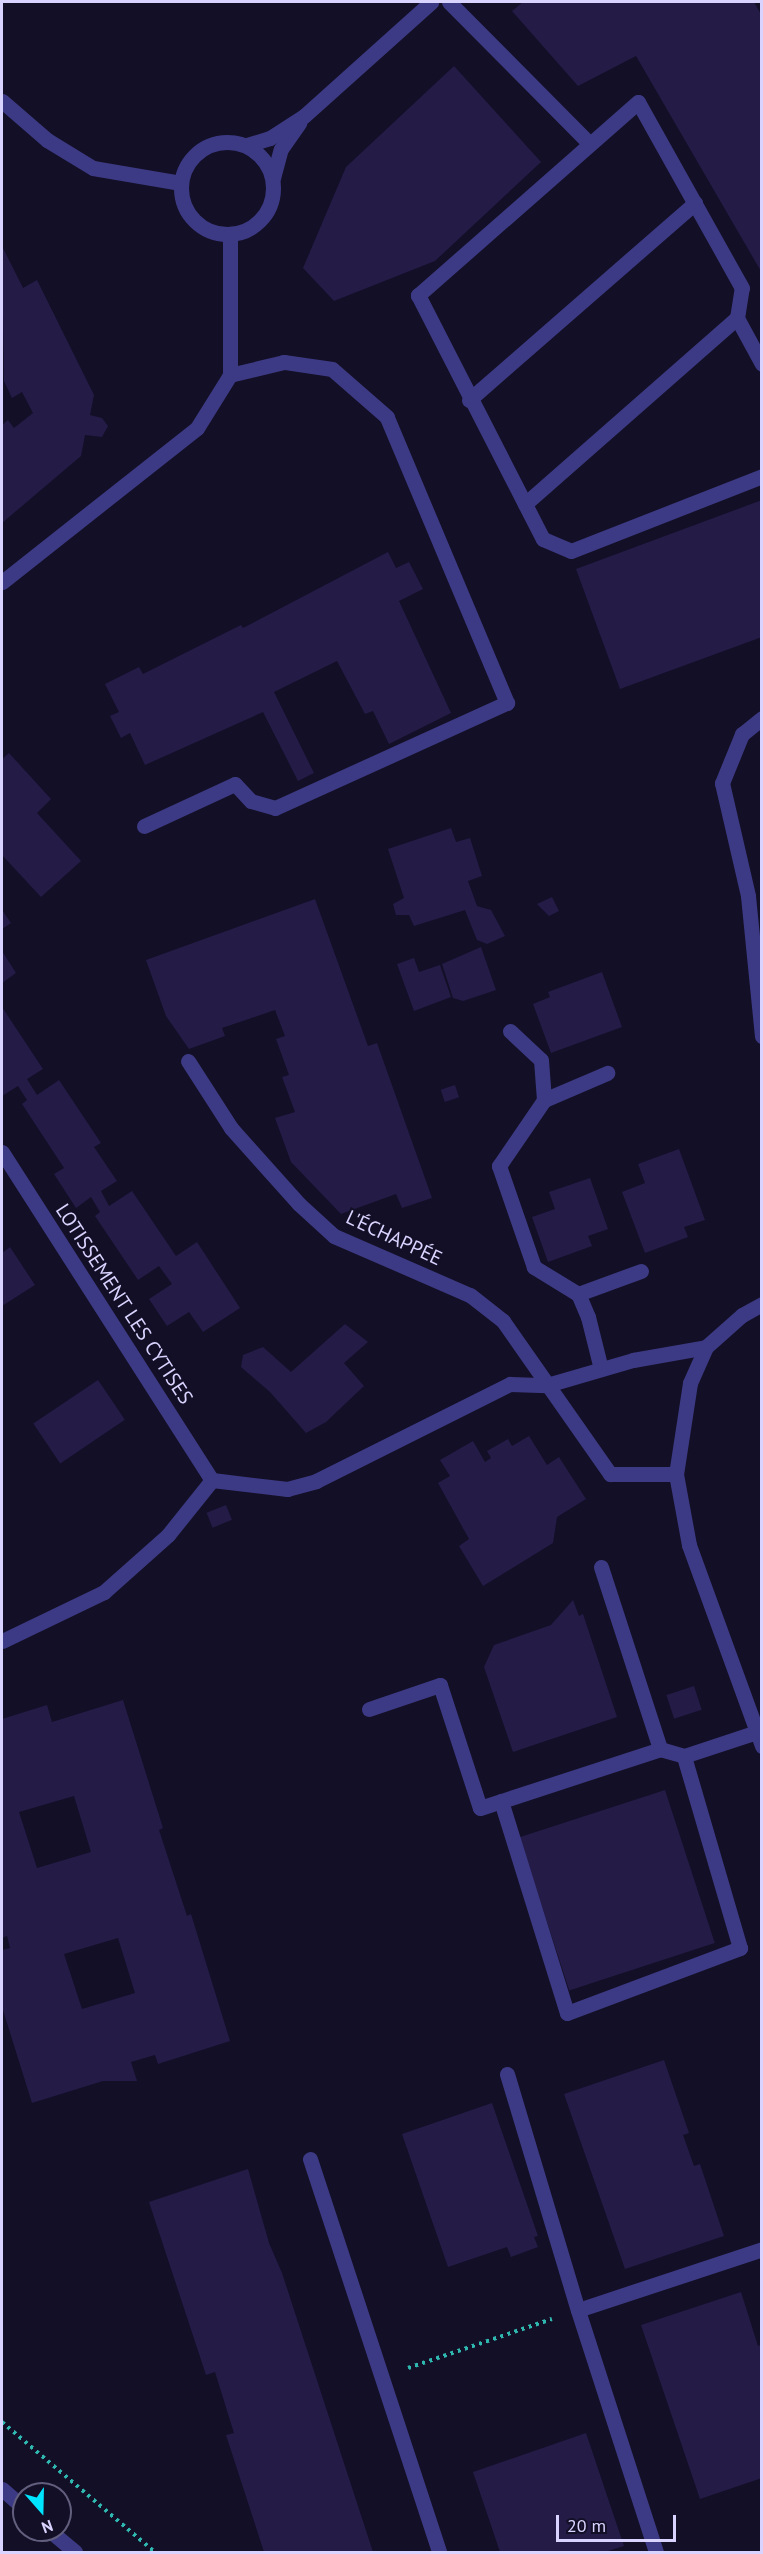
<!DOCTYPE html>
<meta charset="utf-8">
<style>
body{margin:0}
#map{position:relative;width:763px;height:2554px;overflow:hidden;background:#130f26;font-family:"PT Sans",sans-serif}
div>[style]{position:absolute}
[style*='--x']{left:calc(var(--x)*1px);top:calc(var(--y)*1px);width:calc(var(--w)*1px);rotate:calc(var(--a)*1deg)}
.building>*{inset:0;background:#241b47;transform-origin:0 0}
.path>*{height:4px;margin-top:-2px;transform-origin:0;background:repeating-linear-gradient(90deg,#2fb8b0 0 3px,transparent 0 7.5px)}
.minor>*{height:15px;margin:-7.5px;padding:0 7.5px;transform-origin:7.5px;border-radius:7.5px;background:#3d3a85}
.minor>.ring{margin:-7.5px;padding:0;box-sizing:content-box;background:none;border:15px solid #3d3a85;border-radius:50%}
span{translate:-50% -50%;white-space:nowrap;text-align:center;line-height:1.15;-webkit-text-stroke:4.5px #130f26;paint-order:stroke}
.street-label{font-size:20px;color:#d9d4ff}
.frame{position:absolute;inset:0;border:3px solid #d9d4ff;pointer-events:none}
.north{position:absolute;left:12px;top:2482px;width:60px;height:60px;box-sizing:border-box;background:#130f26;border:2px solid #625e7d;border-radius:50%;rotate:160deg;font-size:16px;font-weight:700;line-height:24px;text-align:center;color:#d9d4ff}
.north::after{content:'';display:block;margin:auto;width:21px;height:27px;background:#00e5ff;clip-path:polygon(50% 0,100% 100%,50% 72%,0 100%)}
.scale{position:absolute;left:556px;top:2515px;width:120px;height:27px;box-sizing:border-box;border:3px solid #d9d4ff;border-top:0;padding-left:8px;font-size:18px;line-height:21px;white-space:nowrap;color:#d9d4ff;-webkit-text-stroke:4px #130f26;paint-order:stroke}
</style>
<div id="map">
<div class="building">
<div style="clip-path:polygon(523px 2px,754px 2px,762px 16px,762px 273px,636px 56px,578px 86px,512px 11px)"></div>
<div style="clip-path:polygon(454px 66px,541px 162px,435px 261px,334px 301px,303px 268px,346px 167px)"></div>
<div style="clip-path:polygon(2px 246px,23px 288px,37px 280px,94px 395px,90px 415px,102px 418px,108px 426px,102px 437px,85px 435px,81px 456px,2px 523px,2px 425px,8px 420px,14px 428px,33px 413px,22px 392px,12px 398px,4px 381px)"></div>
<div style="clip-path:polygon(762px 500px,762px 637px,620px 689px,576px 569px)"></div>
<div style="clip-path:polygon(388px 552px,396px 568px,409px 562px,423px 589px,399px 601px,451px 713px,389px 744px,373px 711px,365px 714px,337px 661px,274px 692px,314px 773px,298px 781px,263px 712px,145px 765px,130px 733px,121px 738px,110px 716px,119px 712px,105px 684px,139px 667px,143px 674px,241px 625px,243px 628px)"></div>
<div style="clip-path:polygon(9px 753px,51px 799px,37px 813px,81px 861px,41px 897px,2px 855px,2px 759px)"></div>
<div style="clip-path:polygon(451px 828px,456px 842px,470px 838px,482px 876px,468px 881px,477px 906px,491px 910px,505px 936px,487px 944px,477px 940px,465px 910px,414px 926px,409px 915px,396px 915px,393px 904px,404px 898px,388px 849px)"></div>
<div style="clip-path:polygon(552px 897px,559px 911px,549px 916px,537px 904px)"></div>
<div style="clip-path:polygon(315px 899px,368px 1046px,377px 1043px,432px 1198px,402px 1208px,396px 1194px,341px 1214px,291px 1162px,275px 1118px,295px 1112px,282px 1077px,289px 1075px,276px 1039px,285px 1036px,275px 1010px,222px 1028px,225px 1036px,189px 1049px,166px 1016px,146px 960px)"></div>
<div style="clip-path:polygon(2px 910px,11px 923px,2px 929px)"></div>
<div style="clip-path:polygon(481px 947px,496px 990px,463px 1001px,453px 998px,442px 964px)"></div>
<div style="clip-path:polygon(2px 951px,16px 973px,2px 983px)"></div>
<div style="clip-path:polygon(414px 958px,419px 972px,440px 965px,451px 997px,414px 1011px,397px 964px)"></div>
<div style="clip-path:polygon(602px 972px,622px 1027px,551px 1053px,533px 1004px,550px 997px,548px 992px)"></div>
<div style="clip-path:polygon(2px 1007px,43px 1069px,27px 1079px,37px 1095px,59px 1080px,101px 1143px,94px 1147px,117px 1181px,101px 1191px,109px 1206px,132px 1191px,176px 1256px,197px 1242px,240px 1308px,203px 1332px,189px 1312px,167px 1326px,149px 1299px,172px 1284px,159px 1266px,138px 1280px,95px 1216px,100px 1212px,91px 1197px,76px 1208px,54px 1174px,64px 1168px,22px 1104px,27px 1100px,18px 1086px,2px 1096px)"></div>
<div style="left:455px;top:1085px;width:13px;height:15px;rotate:72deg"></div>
<div style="clip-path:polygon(679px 1149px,705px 1220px,684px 1227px,688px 1237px,645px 1253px,622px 1192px,645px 1183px,638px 1164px)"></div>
<div style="clip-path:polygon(590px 1178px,608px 1229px,588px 1236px,592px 1246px,548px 1262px,532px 1217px,555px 1209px,549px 1192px)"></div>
<div style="clip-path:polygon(10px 1247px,35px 1285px,2px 1306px,2px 1253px)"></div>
<div style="clip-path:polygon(345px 1324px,368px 1342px,344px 1363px,364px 1386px,326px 1422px,306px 1433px,270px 1392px,241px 1367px,243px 1355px,263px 1347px,291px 1372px)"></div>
<div style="left:98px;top:1380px;width:48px;height:78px;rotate:56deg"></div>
<div style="clip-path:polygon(529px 1436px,547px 1465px,559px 1457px,586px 1499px,557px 1517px,553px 1543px,483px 1586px,459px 1546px,469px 1539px,438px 1483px,450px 1476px,440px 1460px,473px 1441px,485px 1462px,491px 1458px,487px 1451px,508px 1439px,512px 1446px)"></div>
<div style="left:226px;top:1505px;width:16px;height:21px;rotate:68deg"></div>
<div style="clip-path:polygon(573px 1600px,579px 1616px,583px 1614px,617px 1717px,513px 1752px,484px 1667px,494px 1645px,551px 1625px)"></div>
<div style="left:694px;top:1686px;width:25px;height:29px;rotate:72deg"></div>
<div style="clip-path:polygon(evenodd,123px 1700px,163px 1828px,159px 1830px,187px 1916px,191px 1914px,230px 2041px,158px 2064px,155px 2055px,131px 2062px,137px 2081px,103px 2081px,32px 2103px,2px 2007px,2px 1950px,10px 1948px,7px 1936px,2px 1938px,2px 1719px,47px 1705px,52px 1722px,123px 1700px,74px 1796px,91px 1852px,37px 1868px,19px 1812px,74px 1796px,123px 1700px,118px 1938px,135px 1993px,82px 2009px,64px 1954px,118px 1938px)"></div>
<div style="left:665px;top:1790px;width:161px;height:153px;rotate:72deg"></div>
<div style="clip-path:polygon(664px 2060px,689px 2133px,683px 2135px,694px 2166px,700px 2164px,724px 2236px,625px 2269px,564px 2094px)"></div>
<div style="clip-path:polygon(492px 2103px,538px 2236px,534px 2237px,538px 2247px,511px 2257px,507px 2247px,448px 2267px,402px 2134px)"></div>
<div style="clip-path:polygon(248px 2169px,269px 2243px,282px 2273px,373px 2552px,264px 2552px,226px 2435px,234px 2433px,215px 2372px,206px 2375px,149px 2202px)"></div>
<div style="clip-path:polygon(741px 2292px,758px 2346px,762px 2344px,762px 2478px,700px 2499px,641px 2325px)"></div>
<div style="clip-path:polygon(586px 2433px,624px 2546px,605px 2552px,500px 2552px,473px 2472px)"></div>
</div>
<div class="path">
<div style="--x:408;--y:2368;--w:152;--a:-18.8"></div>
<div style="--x:2;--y:2422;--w:201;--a:40.4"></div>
</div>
<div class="minor">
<div style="--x:449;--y:2;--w:200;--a:45.2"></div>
<div style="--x:2;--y:101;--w:60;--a:40.9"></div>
<div style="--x:47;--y:140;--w:54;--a:31.3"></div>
<div style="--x:93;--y:168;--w:89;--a:9.7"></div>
<div class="ring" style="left:181px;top:142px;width:77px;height:77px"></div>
<div style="--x:247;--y:145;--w:24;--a:-17"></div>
<div style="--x:270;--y:138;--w:40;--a:-32.9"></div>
<div style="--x:304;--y:116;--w:171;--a:-41.9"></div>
<div style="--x:273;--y:178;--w:30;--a:-75"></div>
<div style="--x:281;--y:149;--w:32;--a:-55"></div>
<div style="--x:762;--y:364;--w:52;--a:-118.5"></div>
<div style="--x:737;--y:318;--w:30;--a:-81"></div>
<div style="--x:742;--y:288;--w:213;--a:-119.2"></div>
<div style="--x:638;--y:102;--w:293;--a:138.7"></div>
<div style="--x:418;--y:295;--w:274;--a:62.9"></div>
<div style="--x:543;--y:539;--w:30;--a:23"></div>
<div style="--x:571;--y:551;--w:205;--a:-21.4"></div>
<div style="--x:469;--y:400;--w:300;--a:-41.1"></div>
<div style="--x:525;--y:504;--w:282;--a:-41.3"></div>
<div style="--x:2;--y:582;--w:248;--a:-38.3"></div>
<div style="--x:197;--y:428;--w:62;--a:-58.1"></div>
<div style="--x:230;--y:375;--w:140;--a:-90"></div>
<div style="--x:762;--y:718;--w:26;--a:141"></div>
<div style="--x:742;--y:734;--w:53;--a:112.2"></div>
<div style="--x:722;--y:783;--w:116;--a:77"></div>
<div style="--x:748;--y:896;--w:141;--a:84.3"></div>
<div style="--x:144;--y:826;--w:100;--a:-24.8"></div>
<div style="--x:235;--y:784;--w:23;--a:47"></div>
<div style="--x:251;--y:801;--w:25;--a:16"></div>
<div style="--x:275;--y:808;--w:255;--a:-24.4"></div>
<div style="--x:507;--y:703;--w:310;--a:-112.8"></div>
<div style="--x:387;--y:417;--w:73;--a:-138.9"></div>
<div style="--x:332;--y:369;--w:49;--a:-171.7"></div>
<div style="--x:284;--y:362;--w:56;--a:166.5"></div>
<div style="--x:510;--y:1031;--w:42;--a:43.1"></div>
<div style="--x:541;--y:1060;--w:40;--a:85.7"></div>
<div style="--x:188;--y:1061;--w:80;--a:57.3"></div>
<div style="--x:231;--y:1128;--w:102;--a:48.2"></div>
<div style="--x:299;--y:1204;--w:47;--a:42.4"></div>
<div style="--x:334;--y:1236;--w:148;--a:23.5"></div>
<div style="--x:470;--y:1295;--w:42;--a:38.2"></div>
<div style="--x:503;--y:1321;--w:187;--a:55"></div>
<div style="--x:610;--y:1474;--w:66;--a:0"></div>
<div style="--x:2;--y:1152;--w:389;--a:57.4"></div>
<div style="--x:212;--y:1480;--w:70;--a:128.7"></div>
<div style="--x:168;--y:1535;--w:86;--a:138.3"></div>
<div style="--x:104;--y:1592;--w:113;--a:154.3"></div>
<div style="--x:578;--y:1294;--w:67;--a:-20.1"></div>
<div style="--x:762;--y:1304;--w:23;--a:151"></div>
<div style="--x:742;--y:1315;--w:48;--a:138.4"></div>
<div style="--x:706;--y:1347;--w:39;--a:114"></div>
<div style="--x:690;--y:1383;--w:92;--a:98.7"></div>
<div style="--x:676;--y:1474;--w:72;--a:79.6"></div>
<div style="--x:689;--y:1545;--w:214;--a:70"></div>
<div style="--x:601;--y:1369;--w:54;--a:-104"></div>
<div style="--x:588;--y:1317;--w:25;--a:-113"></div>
<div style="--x:578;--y:1294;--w:52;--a:-148.5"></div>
<div style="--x:534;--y:1267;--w:107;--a:-109.1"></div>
<div style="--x:499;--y:1166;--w:80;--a:-55.7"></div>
<div style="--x:544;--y:1100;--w:69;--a:-23.2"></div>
<div style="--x:212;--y:1480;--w:76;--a:6.8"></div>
<div style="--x:287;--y:1489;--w:30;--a:-15"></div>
<div style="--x:316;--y:1481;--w:217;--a:-26.6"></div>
<div style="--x:510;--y:1384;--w:37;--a:2"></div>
<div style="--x:547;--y:1385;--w:90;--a:-16.2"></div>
<div style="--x:633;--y:1360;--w:74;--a:-10.1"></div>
<div style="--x:601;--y:1567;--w:191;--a:72"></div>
<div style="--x:369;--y:1709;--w:75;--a:-18.7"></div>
<div style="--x:440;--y:1685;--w:129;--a:72"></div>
<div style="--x:480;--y:1808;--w:189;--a:-18.1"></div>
<div style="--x:660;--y:1749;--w:25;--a:16"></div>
<div style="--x:684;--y:1756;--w:77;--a:-18.2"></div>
<div style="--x:501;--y:1801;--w:222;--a:72.7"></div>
<div style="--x:567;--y:2013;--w:185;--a:-20.6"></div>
<div style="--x:740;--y:1948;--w:200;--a:-106.3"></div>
<div style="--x:507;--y:2074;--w:246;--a:73.3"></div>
<div style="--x:310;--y:2159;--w:414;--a:71.8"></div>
<div style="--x:2;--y:2489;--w:29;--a:41"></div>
<div style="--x:49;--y:2530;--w:34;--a:40"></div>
<div style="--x:656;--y:2552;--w:254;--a:-107.9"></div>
<div style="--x:578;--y:2310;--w:194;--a:-18.3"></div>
</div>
<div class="street-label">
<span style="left:394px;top:1238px;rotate:25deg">L'ÉCHAPPÉE</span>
<span style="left:124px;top:1304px;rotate:57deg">LOTISSEMENT LES CYTISES</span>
</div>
<div class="frame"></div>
<div class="north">N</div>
<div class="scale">20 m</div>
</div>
